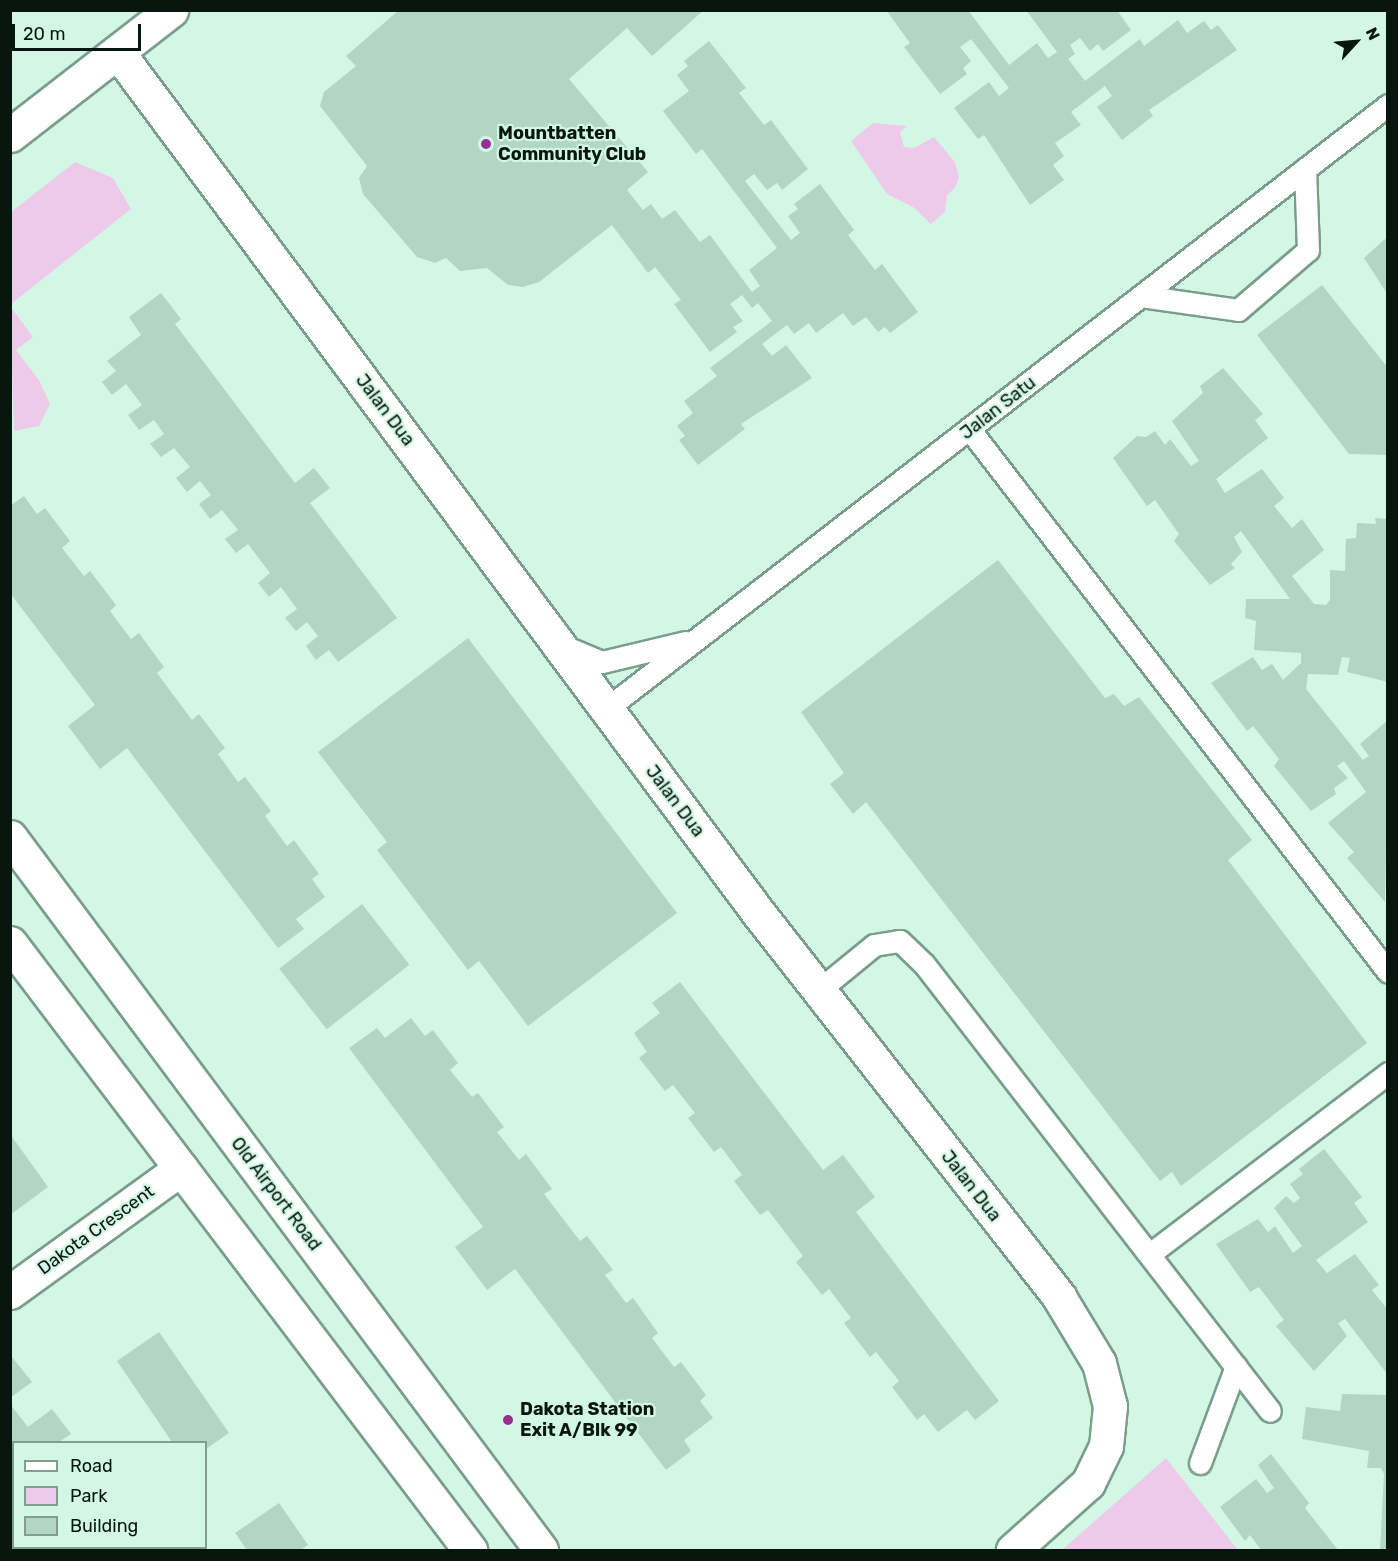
<!DOCTYPE html>
<style>
body{margin:0}
#map{position:relative;width:1398px;height:1561px;overflow:hidden;background:#d2f8e5;font-family:Rubik,sans-serif}
div>[style]{position:absolute}
[style*='--x']{left:calc(var(--x)*1px);top:calc(var(--y)*1px);width:calc(var(--w)*1px);rotate:calc(var(--a)*1deg)}
.green>*{inset:0;background:#eecaea}
.building>*{inset:0;background:#b1d6c4;transform-origin:0 0}
.roads{filter:drop-shadow(2px 0 #7a9d8c) drop-shadow(-2px 0 #7a9d8c) drop-shadow(0 2px #7a9d8c) drop-shadow(0 -2px #7a9d8c)}
.lane>*{height:21px;margin:-10.5px;padding:0 10.5px;transform-origin:10.5px;border-radius:10.5px;background:#fff}
.street>*{height:33px;margin:-16.5px;padding:0 16.5px;transform-origin:16.5px;border-radius:16.5px;background:#fff}
.secondary>*{height:33px;margin:-16.5px;padding:0 16.5px;transform-origin:16.5px;border-radius:16.5px;background:#fff}
.dots>*{width:16px;height:16px;translate:-50% -50%;box-sizing:border-box;border:3px solid #d2f8e5;border-radius:50%}
span{translate:-50% -50%;white-space:nowrap;text-align:center;line-height:1.15;-webkit-text-stroke:4.5px #d2f8e5;paint-order:stroke}
.poi-label{font-size:18px;color:#081610;font-weight:700}
.left{translate:0 -50%;text-align:left}
.street-label{font-size:18px;color:#081610}
.frame{position:absolute;inset:0;border:12px solid #081610;pointer-events:none}
.legend{position:absolute;left:12px;top:1441px;width:195px;height:108px;box-sizing:border-box;background:#d2f8e5;border:2px solid #819e90;margin:0;padding:8px 10px;list-style:none;font-size:18px;color:#081610}
.legend li{display:flex;align-items:center;gap:12px;height:30px}
.legend b{width:30px;border:2px solid #819e90}
.north{position:absolute;left:1326px;top:12px;width:60px;height:60px;-webkit-text-stroke:4px #d2f8e5;paint-order:stroke;rotate:64deg;font-size:16px;font-weight:700;line-height:24px;text-align:center;color:#081610}
.north::after{content:'';display:block;margin:auto;width:21px;height:27px;background:#081610;clip-path:polygon(50% 0,100% 100%,50% 72%,0 100%)}
.scale{position:absolute;left:12px;top:24px;width:129px;height:27px;box-sizing:border-box;border:3px solid #081610;border-top:0;padding-left:8px;font-size:18px;line-height:21px;white-space:nowrap;color:#081610;-webkit-text-stroke:4px #d2f8e5;paint-order:stroke}
</style>
<div id="map">
<div class="green">
<div style="clip-path:polygon(873px 123px,907px 126px,900px 132px,904px 147px,914px 148px,934px 137px,955px 162px,959px 177px,955px 188px,947px 195px,945px 212px,931px 224px,913px 207px,887px 194px,851px 141px)"></div>
<div style="clip-path:polygon(75px 162px,113px 178px,131px 209px,11px 304px,11px 212px)"></div>
<div style="clip-path:polygon(10px 306px,33px 337px,16px 350px,39px 380px,50px 404px,39px 426px,14px 431px)"></div>
<div style="clip-path:polygon(1166px 1458px,1238px 1550px,1062px 1550px)"></div>
</div>
<div class="building">
<div style="clip-path:polygon(399px 10px,704px 10px,652px 56px,627px 28px,569px 79px,648px 172px,627px 190px,643px 210px,651px 204px,662px 219px,675px 210px,700px 242px,710px 235px,752px 292px,760px 286px,749px 270px,777px 248px,702px 149px,696px 154px,663px 111px,689px 91px,677px 75px,688px 66px,684px 61px,709px 41px,746px 88px,739px 93px,764px 125px,771px 120px,808px 169px,782px 190px,777px 183px,767px 190px,754px 174px,745px 181px,791px 240px,800px 233px,788px 216px,798px 209px,794px 204px,820px 184px,854px 230px,848px 235px,875px 270px,882px 264px,918px 312px,890px 333px,885px 327px,878px 332px,866px 317px,853px 326px,843px 313px,816px 333px,809px 323px,794px 334px,787px 325px,762px 344px,772px 356px,786px 345px,812px 378px,741px 424px,745px 429px,698px 465px,679px 440px,685px 436px,677px 426px,693px 413px,684px 401px,717px 376px,710px 368px,772px 321px,758px 303px,752px 308px,742px 295px,730px 304px,743px 321px,733px 327px,737px 332px,710px 352px,674px 304px,681px 300px,655px 267px,648px 273px,612px 225px,539px 282px,523px 287px,508px 285px,487px 268px,460px 271px,446px 258px,435px 263px,417px 257px,363px 194px,359px 178px,367px 166px,320px 106px,324px 92px,356px 66px,346px 56px)"></div>
<div style="clip-path:polygon(886px 10px,968px 10px,1009px 65px,1037px 43px,1048px 58px,1057px 52px,1026px 10px,1117px 10px,1131px 30px,1103px 51px,1098px 44px,1090px 51px,1080px 38px,1070px 45px,1075px 54px,1068px 59px,1085px 81px,1140px 39px,1144px 46px,1178px 20px,1187px 33px,1204px 21px,1211px 30px,1218px 25px,1237px 50px,1149px 110px,1153px 116px,1122px 140px,1097px 107px,1112px 96px,1105px 86px,1071px 112px,1081px 125px,1055px 143px,1064px 156px,1053px 165px,1064px 180px,1030px 205px,984px 135px,978px 139px,954px 108px,989px 82px,999px 96px,1009px 88px,971px 39px,960px 47px,971px 61px,963px 68px,967px 74px,940px 94px,904px 47px,910px 43px)"></div>
<div style="clip-path:polygon(1385px 239px,1388px 242px,1388px 295px,1364px 258px)"></div>
<div style="clip-path:polygon(1322px 285px,1388px 368px,1388px 455px,1349px 454px,1257px 335px)"></div>
<div style="clip-path:polygon(161px 293px,181px 319px,175px 324px,295px 483px,314px 468px,330px 488px,310px 503px,397px 618px,338px 662px,329px 650px,316px 660px,306px 646px,318px 636px,307px 622px,296px 631px,285px 618px,297px 609px,281px 587px,269px 597px,258px 583px,270px 573px,248px 544px,236px 553px,225px 539px,238px 530px,222px 510px,210px 519px,199px 504px,211px 495px,200px 481px,187px 492px,176px 478px,190px 467px,174px 448px,161px 457px,150px 444px,164px 434px,154px 420px,139px 430px,128px 415px,142px 405px,126px 384px,112px 395px,102px 382px,116px 371px,107px 361px,141px 335px,129px 317px)"></div>
<div style="clip-path:polygon(1223px 368px,1263px 414px,1255px 420px,1268px 438px,1216px 479px,1225px 493px,1262px 469px,1284px 498px,1274px 506px,1292px 528px,1302px 519px,1324px 550px,1292px 576px,1314px 604px,1326px 605px,1330px 600px,1330px 570px,1345px 571px,1346px 539px,1356px 538px,1357px 523px,1376px 524px,1375px 518px,1388px 519px,1388px 682px,1347px 672px,1350px 658px,1342px 657px,1338px 675px,1308px 674px,1306px 689px,1363px 760px,1369px 756px,1360px 744px,1388px 720px,1385px 902px,1347px 858px,1354px 852px,1328px 823px,1366px 792px,1344px 761px,1337px 766px,1348px 778px,1334px 788px,1336px 794px,1311px 811px,1274px 766px,1279px 759px,1253px 726px,1247px 731px,1211px 683px,1253px 657px,1262px 670px,1272px 664px,1283px 680px,1301px 663px,1301px 653px,1254px 650px,1256px 621px,1245px 618px,1246px 599px,1290px 599px,1241px 531px,1234px 537px,1242px 552px,1231px 564px,1235px 568px,1210px 585px,1174px 541px,1179px 534px,1155px 500px,1147px 506px,1113px 458px,1137px 436px,1146px 437px,1155px 431px,1165px 445px,1170px 439px,1191px 466px,1199px 461px,1172px 421px,1203px 393px,1200px 386px)"></div>
<div style="clip-path:polygon(24px 496px,37px 514px,45px 508px,70px 541px,62px 548px,84px 576px,90px 571px,116px 605px,110px 611px,131px 639px,139px 633px,164px 667px,157px 673px,192px 720px,199px 714px,225px 748px,218px 754px,238px 782px,245px 777px,271px 811px,265px 816px,287px 846px,294px 840px,319px 874px,312px 879px,325px 897px,296px 919px,304px 929px,278px 948px,127px 748px,100px 769px,68px 726px,95px 705px,10px 593px,10px 506px)"></div>
<div style="clip-path:polygon(998px 560px,1105px 698px,1114px 694px,1124px 706px,1139px 697px,1252px 840px,1228px 860px,1367px 1043px,1181px 1186px,1172px 1172px,1160px 1181px,866px 802px,853px 814px,830px 784px,844px 773px,801px 712px)"></div>
<div style="clip-path:polygon(468px 638px,677px 913px,528px 1026px,479px 961px,468px 970px,377px 850px,387px 842px,318px 752px)"></div>
<div style="left:362px;top:904px;width:77px;height:105px;rotate:52deg"></div>
<div style="clip-path:polygon(680px 982px,823px 1170px,843px 1155px,875px 1197px,856px 1212px,999px 1401px,975px 1420px,967px 1410px,938px 1432px,924px 1414px,917px 1420px,892px 1387px,899px 1381px,876px 1352px,870px 1357px,844px 1323px,851px 1318px,829px 1289px,822px 1295px,796px 1262px,803px 1256px,768px 1210px,760px 1215px,734px 1181px,742px 1175px,721px 1147px,714px 1152px,688px 1118px,695px 1113px,673px 1085px,665px 1091px,639px 1058px,647px 1052px,634px 1033px,660px 1013px,652px 1003px)"></div>
<div style="clip-path:polygon(411px 1018px,425px 1036px,433px 1030px,458px 1063px,450px 1070px,472px 1097px,478px 1093px,504px 1127px,497px 1132px,519px 1160px,526px 1154px,552px 1189px,544px 1194px,580px 1241px,587px 1236px,613px 1270px,605px 1275px,626px 1303px,633px 1298px,658px 1333px,652px 1338px,674px 1367px,681px 1362px,706px 1395px,700px 1401px,713px 1418px,684px 1440px,691px 1451px,666px 1470px,515px 1269px,487px 1290px,455px 1247px,483px 1227px,349px 1048px,377px 1028px,385px 1038px)"></div>
<div style="clip-path:polygon(10px 1134px,48px 1187px,10px 1215px)"></div>
<div style="clip-path:polygon(1324px 1149px,1362px 1197px,1354px 1203px,1368px 1222px,1316px 1260px,1327px 1273px,1355px 1254px,1379px 1285px,1372px 1290px,1388px 1310px,1388px 1375px,1345px 1319px,1338px 1323px,1347px 1336px,1314px 1371px,1276px 1326px,1284px 1320px,1259px 1287px,1250px 1292px,1216px 1244px,1258px 1219px,1268px 1232px,1275px 1226px,1293px 1253px,1302px 1246px,1274px 1208px,1286px 1196px,1294px 1203px,1300px 1198px,1290px 1184px,1303px 1174px,1299px 1169px)"></div>
<div style="clip-path:polygon(159px 1332px,229px 1433px,206px 1449px,206px 1442px,172px 1442px,117px 1361px)"></div>
<div style="clip-path:polygon(12px 1357px,32px 1382px,10px 1398px,10px 1358px)"></div>
<div style="clip-path:polygon(1342px 1394px,1388px 1395px,1388px 1550px,1380px 1550px,1384px 1474px,1381px 1468px,1367px 1468px,1369px 1451px,1302px 1439px,1306px 1407px,1340px 1411px)"></div>
<div style="clip-path:polygon(10px 1404px,28px 1427px,52px 1409px,71px 1434px,59px 1442px,14px 1442px,14px 1514px)"></div>
<div style="clip-path:polygon(1271px 1454px,1309px 1503px,1305px 1508px,1338px 1550px,1261px 1550px,1250px 1535px,1245px 1541px,1220px 1507px,1256px 1479px,1267px 1493px,1274px 1488px,1258px 1465px)"></div>
<div style="clip-path:polygon(279px 1503px,308px 1545px,300px 1550px,247px 1550px,235px 1533px)"></div>
<div style="clip-path:polygon(39px 1548px,158px 1548px,154px 1550px)"></div>
</div>
<div class="roads">
<div class="lane">
<div style="--x:1141;--y:296;--w:98;--a:8.2"></div>
<div style="--x:1238;--y:310;--w:92;--a:-40.6"></div>
<div style="--x:1308;--y:250;--w:81;--a:-92.1"></div>
<div style="--x:970;--y:430;--w:684;--a:52.36"></div>
<div style="--x:561;--y:645;--w:44;--a:22.5"></div>
<div style="--x:602;--y:662;--w:86;--a:-13.4"></div>
<div style="--x:606;--y:709;--w:988;--a:-37.68"></div>
<div style="--x:819;--y:990;--w:71;--a:-39.3"></div>
<div style="--x:874;--y:945;--w:26;--a:-9"></div>
<div style="--x:900;--y:941;--w:33;--a:44"></div>
<div style="--x:924;--y:964;--w:565;--a:52.26"></div>
<div style="--x:1151;--y:1253;--w:298;--a:-37.2"></div>
<div style="--x:1200;--y:1463;--w:103;--a:-69.6"></div>
</div>
<div class="street">
<div style="--x:119;--y:54;--w:1067;--a:53.34"></div>
<div style="--x:756;--y:910;--w:492;--a:51.9"></div>
<div style="--x:1059;--y:1297;--w:77;--a:58.8"></div>
<div style="--x:1099;--y:1363;--w:44;--a:75.7"></div>
<div style="--x:1110;--y:1406;--w:40;--a:95.7"></div>
<div style="--x:1106;--y:1446;--w:41;--a:115.9"></div>
<div style="--x:1088;--y:1483;--w:101;--a:138.2"></div>
<div style="--x:10;--y:135;--w:204;--a:-37.8"></div>
<div style="--x:10;--y:1292;--w:211;--a:-35.9"></div>
</div>
<div class="secondary">
<div style="--x:10;--y:837;--w:889;--a:53.32"></div>
<div style="--x:10;--y:943;--w:762;--a:52.84"></div>
</div>
</div>
<div class="dots">
<div style="left:486px;top:144px;background:#972e92"></div>
<div style="left:508px;top:1420px;background:#972e92"></div>
</div>
<div class="poi-label">
<span class="left" style="left:498px;top:144px">Mountbatten<br>Community Club</span>
<span class="left" style="left:520px;top:1420px">Dakota Station<br>Exit A/Blk 99</span>
</div>
<div class="street-label">
<span style="left:998px;top:408px;rotate:-38deg">Jalan Satu</span>
<span style="left:385px;top:410px;rotate:53deg">Jalan Dua</span>
<span style="left:675px;top:801px;rotate:53deg">Jalan Dua</span>
<span style="left:971px;top:1186px;rotate:52deg">Jalan Dua</span>
<span style="left:276px;top:1194px;rotate:53deg">Old Airport Road</span>
<span style="left:96px;top:1230px;rotate:-36deg">Dakota Crescent</span>
</div>
<div class="frame"></div>
<ul class="legend">
<li><b style="height:8px;background:#fff"></b>Road</li>
<li><b style="height:16px;background:#eecaea"></b>Park</li>
<li><b style="height:16px;background:#b1d6c4"></b>Building</li>
</ul>
<div class="north">N</div>
<div class="scale">20 m</div>
</div>
